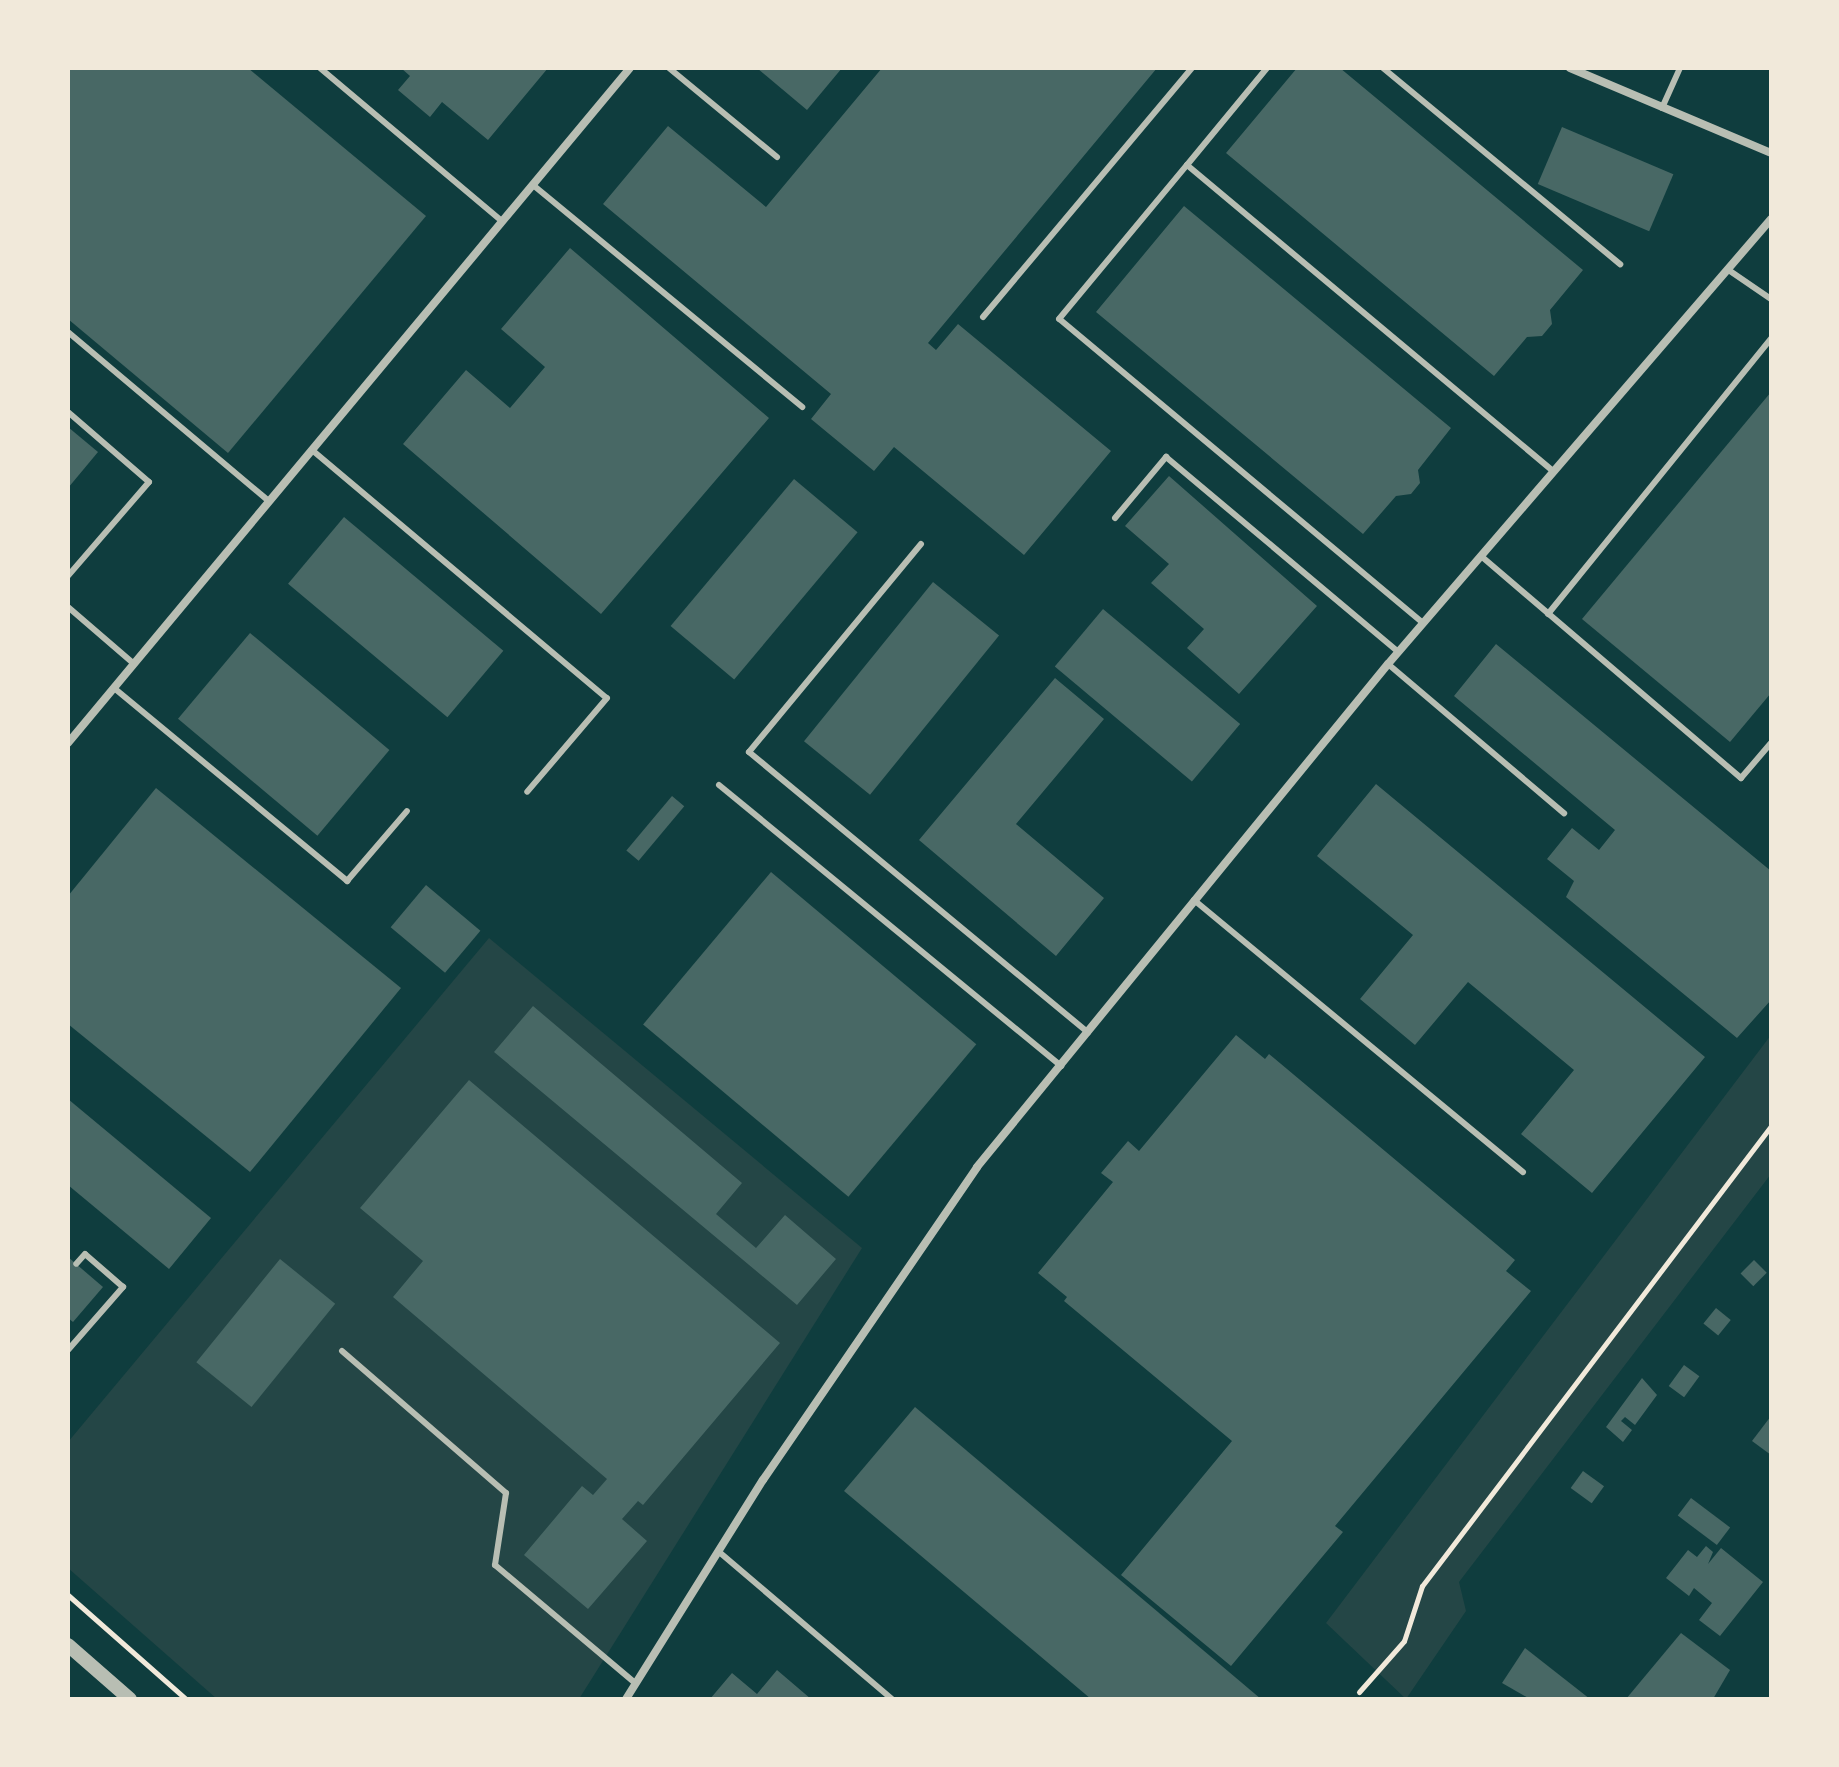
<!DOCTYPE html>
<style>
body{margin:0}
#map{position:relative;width:1839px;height:1767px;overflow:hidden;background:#0f3d3e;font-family:"PT Serif",serif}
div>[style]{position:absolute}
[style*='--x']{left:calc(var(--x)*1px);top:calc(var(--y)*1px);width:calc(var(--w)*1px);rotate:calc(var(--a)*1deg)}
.green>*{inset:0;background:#244646}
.building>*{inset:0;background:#486865;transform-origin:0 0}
.path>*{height:5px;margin:-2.5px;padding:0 2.5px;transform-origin:2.5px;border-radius:2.5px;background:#f1e9da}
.service>*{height:6px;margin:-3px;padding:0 3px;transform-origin:3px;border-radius:3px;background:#b8beb3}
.minor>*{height:8px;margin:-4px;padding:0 4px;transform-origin:4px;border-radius:4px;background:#b8beb3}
.tertiary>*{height:14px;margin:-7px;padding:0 7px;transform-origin:7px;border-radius:7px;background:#b8beb3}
span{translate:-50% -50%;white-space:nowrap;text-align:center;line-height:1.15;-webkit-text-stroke:6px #f1e9da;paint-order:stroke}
.frame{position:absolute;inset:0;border:70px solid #f1e9da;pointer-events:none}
</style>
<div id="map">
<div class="green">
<div style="clip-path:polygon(489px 938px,862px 1248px,579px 1699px,217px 1699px,68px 1568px,68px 1442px)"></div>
<div style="clip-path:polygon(1771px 1035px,1771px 1174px,1459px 1582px,1466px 1611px,1406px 1699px,1326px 1623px)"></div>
</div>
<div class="building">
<div style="clip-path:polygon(68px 68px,248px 68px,426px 216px,228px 453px,68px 319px)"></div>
<div style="clip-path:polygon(401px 68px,548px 68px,488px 140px,442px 102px,430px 117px,398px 90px,410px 76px)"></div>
<div style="clip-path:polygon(757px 68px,842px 68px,807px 110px)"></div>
<div style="clip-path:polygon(882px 68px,1157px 68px,928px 343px,936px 350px,958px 324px,1111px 451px,1024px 555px,894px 447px,874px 471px,811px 419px,831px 394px,603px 204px,668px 126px,766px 207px)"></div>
<div style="clip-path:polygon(1297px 68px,1340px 68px,1583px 270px,1550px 310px,1552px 324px,1542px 336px,1527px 337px,1494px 376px,1226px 153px)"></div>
<div style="left:1562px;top:127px;width:121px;height:62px;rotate:23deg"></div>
<div style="clip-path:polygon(1184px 206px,1451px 428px,1418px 470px,1420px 483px,1411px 494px,1396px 496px,1363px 534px,1096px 312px)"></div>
<div style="clip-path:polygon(570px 248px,769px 418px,601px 614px,403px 444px,466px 370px,510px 408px,545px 367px,501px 329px)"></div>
<div style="clip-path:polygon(1771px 392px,1771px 693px,1730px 742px,1582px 619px)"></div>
<div style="clip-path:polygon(68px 427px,98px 452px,68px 488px)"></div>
<div style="clip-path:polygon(1169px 476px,1317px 606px,1239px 694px,1187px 648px,1204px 629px,1151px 583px,1169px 564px,1125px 526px)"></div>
<div style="left:794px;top:479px;width:83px;height:192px;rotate:40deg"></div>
<div style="left:344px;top:517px;width:208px;height:87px;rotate:40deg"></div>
<div style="left:933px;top:582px;width:85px;height:205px;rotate:39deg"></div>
<div style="left:1103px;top:609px;width:179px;height:75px;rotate:40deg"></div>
<div style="left:250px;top:633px;width:182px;height:112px;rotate:40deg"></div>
<div style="clip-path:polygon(1496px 644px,1771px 871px,1771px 1000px,1737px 1038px,1566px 897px,1574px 881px,1547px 859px,1572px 828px,1599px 850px,1615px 830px,1454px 696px)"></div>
<div style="clip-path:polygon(1055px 678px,1104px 719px,1016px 824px,1104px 898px,1056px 956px,919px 840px)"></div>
<div style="clip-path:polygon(1376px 784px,1705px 1057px,1592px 1193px,1521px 1134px,1574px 1070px,1468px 982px,1415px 1045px,1360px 999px,1413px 935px,1317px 856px)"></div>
<div style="clip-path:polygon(156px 788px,401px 988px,250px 1172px,68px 1024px,68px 896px)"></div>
<div style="left:672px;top:796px;width:16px;height:71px;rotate:40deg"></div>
<div style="left:771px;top:872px;width:268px;height:199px;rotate:40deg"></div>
<div style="left:426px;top:885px;width:71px;height:55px;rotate:40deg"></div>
<div style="clip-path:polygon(533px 1006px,742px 1183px,716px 1214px,756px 1248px,785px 1215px,836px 1259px,797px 1305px,494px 1052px)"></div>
<div style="clip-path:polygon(1236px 1035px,1265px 1059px,1269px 1054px,1515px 1260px,1506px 1271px,1531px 1291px,1335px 1526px,1343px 1532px,1231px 1666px,1121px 1575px,1232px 1441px,1064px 1301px,1067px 1297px,1038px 1273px,1113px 1182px,1101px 1173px,1128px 1141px,1139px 1151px)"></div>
<div style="clip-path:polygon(469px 1080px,780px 1343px,643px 1505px,638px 1501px,622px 1519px,647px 1541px,588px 1609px,524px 1555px,582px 1486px,593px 1495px,607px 1479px,393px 1297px,423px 1261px,360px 1208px)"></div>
<div style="clip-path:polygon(68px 1099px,211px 1218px,169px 1269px,68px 1185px)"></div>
<div style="clip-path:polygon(68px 1257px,103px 1287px,73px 1322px,68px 1318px)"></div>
<div style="left:280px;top:1259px;width:71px;height:133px;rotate:39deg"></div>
<div style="left:1754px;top:1260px;width:18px;height:19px;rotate:45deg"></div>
<div style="left:1716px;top:1308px;width:19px;height:20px;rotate:39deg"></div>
<div style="left:1684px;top:1365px;width:19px;height:26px;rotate:36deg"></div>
<div style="clip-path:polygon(1642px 1378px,1657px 1395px,1635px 1425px,1625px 1417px,1621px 1421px,1632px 1430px,1623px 1442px,1606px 1427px)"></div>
<div style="clip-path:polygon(915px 1407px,1261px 1699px,1091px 1699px,844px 1491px)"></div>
<div style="clip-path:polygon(1771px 1416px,1771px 1455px,1752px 1441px)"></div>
<div style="left:1583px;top:1471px;width:26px;height:21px;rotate:36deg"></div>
<div style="left:1691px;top:1498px;width:49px;height:22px;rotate:37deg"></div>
<div style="clip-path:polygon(1706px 1546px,1713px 1552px,1708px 1564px,1721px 1548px,1763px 1582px,1720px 1636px,1699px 1620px,1712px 1603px,1694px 1588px,1689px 1596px,1666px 1578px,1688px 1550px,1697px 1557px)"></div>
<div style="clip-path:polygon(1681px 1633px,1730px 1670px,1713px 1699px,1626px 1699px)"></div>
<div style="clip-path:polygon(1525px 1648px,1590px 1699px,1530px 1699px,1502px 1683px)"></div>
<div style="clip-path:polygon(777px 1670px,811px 1699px,710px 1699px,732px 1673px,757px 1694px)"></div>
</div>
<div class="path">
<div style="--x:68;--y:1595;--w:157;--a:41.4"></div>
<div style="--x:1359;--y:1692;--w:68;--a:-48.6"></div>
<div style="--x:1404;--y:1641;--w:58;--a:-71.9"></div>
<div style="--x:1422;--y:1586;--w:577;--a:-52.81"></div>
</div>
<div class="service">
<div style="--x:320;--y:68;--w:238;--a:40.1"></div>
<div style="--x:669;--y:68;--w:140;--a:39.5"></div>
<div style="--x:1383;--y:68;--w:308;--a:39.6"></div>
<div style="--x:1662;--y:108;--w:44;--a:-65.8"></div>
<div style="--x:1187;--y:165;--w:126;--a:-50.5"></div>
<div style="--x:533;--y:185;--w:349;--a:39.5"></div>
<div style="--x:1730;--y:271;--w:50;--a:34.3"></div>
<div style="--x:983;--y:317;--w:325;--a:-50"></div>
<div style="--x:68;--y:332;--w:263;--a:40.1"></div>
<div style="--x:68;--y:412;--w:107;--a:40.8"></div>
<div style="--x:149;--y:482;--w:124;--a:130.8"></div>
<div style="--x:312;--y:450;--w:385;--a:40.1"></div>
<div style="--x:607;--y:698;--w:123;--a:130.4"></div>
<div style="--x:1115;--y:518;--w:80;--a:-50.1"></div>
<div style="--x:1166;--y:457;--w:303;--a:40"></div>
<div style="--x:921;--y:544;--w:270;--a:129.6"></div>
<div style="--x:749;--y:752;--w:440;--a:39.6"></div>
<div style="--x:1481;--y:556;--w:342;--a:40.5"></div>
<div style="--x:1741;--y:778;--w:46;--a:-49.4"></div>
<div style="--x:68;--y:607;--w:87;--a:40.8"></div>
<div style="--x:1548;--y:614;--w:354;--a:-51"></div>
<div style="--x:1423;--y:623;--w:474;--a:-140.1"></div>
<div style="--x:1059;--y:319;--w:200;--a:-50.3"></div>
<div style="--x:1187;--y:165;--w:478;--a:39.9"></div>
<div style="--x:1388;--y:664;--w:231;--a:40.3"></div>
<div style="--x:114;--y:688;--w:303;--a:39.6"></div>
<div style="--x:347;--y:881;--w:92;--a:-49.4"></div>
<div style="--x:719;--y:785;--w:443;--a:39.4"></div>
<div style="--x:1194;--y:900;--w:427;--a:39.6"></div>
<div style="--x:68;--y:1350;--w:84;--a:-48.9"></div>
<div style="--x:123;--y:1287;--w:50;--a:-139"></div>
<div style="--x:85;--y:1254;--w:13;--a:132"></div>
<div style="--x:342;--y:1351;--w:217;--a:40.9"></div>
<div style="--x:506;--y:1493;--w:73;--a:98.7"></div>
<div style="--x:495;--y:1565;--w:183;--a:40.1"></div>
<div style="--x:718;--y:1551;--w:228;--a:40.4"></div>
</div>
<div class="minor">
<div style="--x:1570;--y:68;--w:218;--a:22.9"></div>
<div style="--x:68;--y:743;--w:878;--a:-50.22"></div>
<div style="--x:626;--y:1699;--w:258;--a:-58"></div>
<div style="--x:763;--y:1480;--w:379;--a:-55.6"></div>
<div style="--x:977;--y:1167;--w:650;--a:-50.75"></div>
<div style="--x:1388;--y:664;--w:587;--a:-49.28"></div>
</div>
<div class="tertiary">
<div style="--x:68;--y:1645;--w:82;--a:41.1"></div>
</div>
<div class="frame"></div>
</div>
